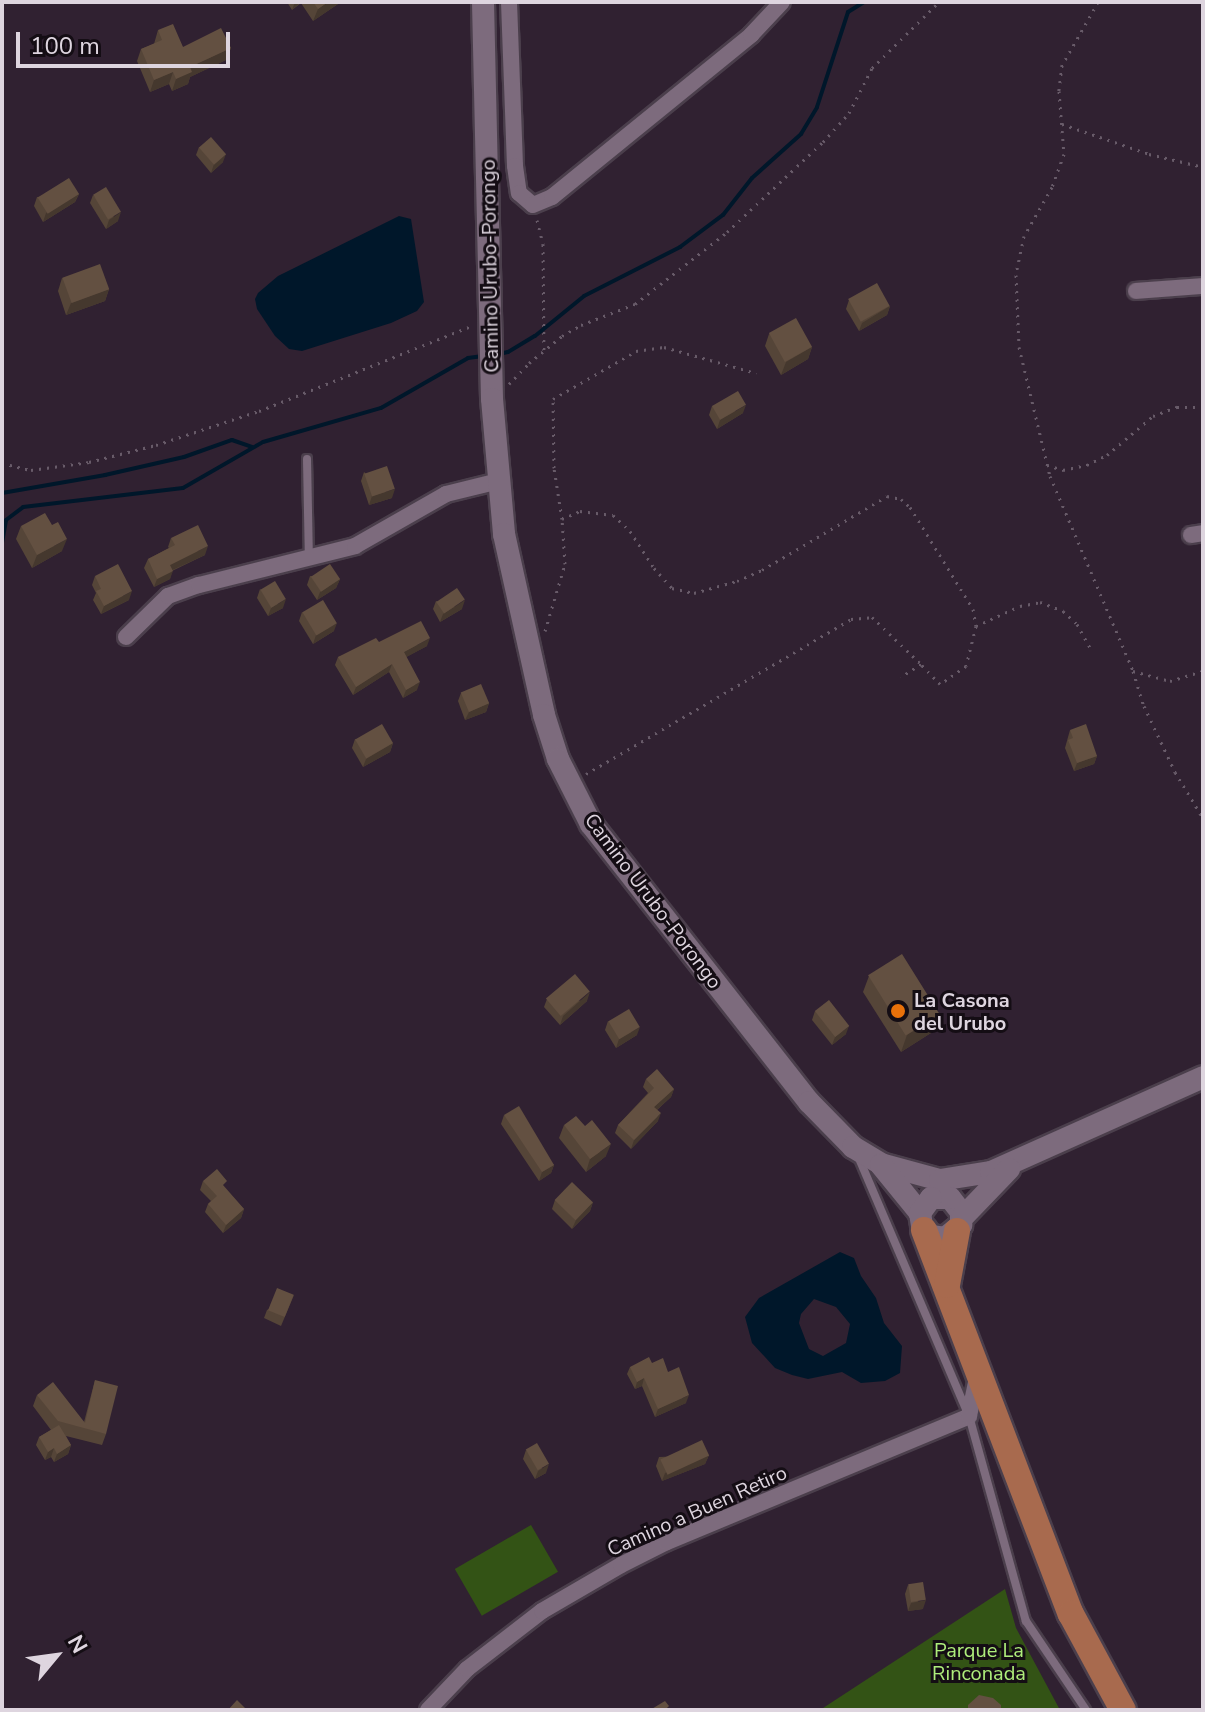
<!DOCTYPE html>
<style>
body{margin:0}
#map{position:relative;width:1205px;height:1712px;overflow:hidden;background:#302131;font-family:"Nunito Sans",sans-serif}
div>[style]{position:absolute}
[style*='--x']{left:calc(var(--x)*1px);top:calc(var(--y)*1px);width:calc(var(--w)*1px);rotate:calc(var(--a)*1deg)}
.green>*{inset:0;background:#335315;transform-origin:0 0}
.water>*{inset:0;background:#00172a}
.stream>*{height:4px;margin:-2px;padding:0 2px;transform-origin:2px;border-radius:2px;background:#00172a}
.path>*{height:3px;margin-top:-1.5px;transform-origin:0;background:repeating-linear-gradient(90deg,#685b69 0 2px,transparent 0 8px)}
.roads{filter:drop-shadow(2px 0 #4b3f4c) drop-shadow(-2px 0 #4b3f4c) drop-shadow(0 2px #4b3f4c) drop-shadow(0 -2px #4b3f4c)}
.service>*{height:8px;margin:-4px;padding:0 4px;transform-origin:4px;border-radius:4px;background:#7d6b7d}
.minor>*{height:16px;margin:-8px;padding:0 8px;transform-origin:8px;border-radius:8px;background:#7d6b7d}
.secondary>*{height:22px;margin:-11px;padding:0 11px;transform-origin:11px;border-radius:11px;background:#7d6b7d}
.primary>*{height:26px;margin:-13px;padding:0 13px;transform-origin:13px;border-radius:13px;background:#a86a4e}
.wall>*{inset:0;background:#554538}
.shaded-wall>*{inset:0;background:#45382e}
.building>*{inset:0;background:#635041;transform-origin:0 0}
.dots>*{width:22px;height:22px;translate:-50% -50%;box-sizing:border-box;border:4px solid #140d14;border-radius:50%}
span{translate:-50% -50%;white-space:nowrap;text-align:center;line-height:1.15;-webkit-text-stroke:6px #140d14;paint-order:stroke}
.street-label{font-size:20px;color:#ded5df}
.poi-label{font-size:20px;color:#ded5df;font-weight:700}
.left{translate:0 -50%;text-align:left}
.park-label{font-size:20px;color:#aeed7b}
.frame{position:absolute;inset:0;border:4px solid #ded5df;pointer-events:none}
.north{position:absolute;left:16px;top:1616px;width:80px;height:80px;-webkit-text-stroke:6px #140d14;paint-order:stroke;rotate:61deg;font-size:22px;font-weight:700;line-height:32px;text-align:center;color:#ded5df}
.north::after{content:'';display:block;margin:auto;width:28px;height:36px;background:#ded5df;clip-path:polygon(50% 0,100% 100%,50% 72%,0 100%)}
.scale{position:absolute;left:16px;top:32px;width:214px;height:36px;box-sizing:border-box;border:4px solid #ded5df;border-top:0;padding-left:10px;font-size:24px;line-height:28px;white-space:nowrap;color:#ded5df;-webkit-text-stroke:6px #140d14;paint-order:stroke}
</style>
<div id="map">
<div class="green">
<div style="left:531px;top:1525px;width:54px;height:88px;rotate:60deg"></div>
<div style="clip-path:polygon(1005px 1589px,1016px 1628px,1060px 1710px,820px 1710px)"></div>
</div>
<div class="water">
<div style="clip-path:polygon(399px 216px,411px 219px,424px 302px,417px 311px,391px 323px,302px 351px,289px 349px,275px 336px,257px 309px,255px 299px,258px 293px,278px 276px)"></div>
<div style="clip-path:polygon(evenodd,840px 1252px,854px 1258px,861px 1276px,876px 1298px,884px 1323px,902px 1346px,900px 1373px,885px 1381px,861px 1383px,842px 1372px,808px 1379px,792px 1375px,775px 1368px,752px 1343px,745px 1317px,759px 1298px,840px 1252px,814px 1299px,836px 1307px,850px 1324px,846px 1343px,823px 1356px,809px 1349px,799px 1323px,801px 1314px,814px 1299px)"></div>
</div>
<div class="stream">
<div style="--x:499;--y:354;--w:9;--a:-13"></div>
<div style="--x:508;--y:352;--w:31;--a:-31"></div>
<div style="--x:535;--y:336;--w:63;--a:-39.2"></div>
<div style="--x:584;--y:296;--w:108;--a:-27"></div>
<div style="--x:680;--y:247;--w:54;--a:-36.7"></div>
<div style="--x:723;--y:215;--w:47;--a:-51.9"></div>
<div style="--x:752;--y:178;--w:66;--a:-41.9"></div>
<div style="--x:801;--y:134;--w:31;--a:-59"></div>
<div style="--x:817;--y:107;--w:100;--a:-71.9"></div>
<div style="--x:848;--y:12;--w:19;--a:-32"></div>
<div style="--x:2;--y:493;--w:105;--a:-9.9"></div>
<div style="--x:105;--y:475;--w:81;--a:-12.8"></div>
<div style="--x:184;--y:457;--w:51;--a:-19.5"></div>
<div style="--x:232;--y:440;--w:21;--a:19"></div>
<div style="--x:2;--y:543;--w:23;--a:-80"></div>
<div style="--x:6;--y:520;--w:21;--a:-37"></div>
<div style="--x:23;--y:507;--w:161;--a:-6.8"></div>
<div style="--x:183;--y:488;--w:92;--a:-29.9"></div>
<div style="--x:263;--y:442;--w:123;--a:-16.1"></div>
<div style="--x:381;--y:408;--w:100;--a:-29.9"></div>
<div style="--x:468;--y:358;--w:15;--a:-8"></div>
</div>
<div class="path">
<div style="--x:1098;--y:2;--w:73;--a:119.7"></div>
<div style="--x:1062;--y:65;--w:26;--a:97"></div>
<div style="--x:1059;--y:91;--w:63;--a:85.5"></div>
<div style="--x:1064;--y:154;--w:35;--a:110"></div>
<div style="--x:1052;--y:187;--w:56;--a:119.7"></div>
<div style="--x:1024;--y:236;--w:40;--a:102"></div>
<div style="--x:1016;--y:275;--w:72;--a:87.6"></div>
<div style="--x:1019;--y:347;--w:133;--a:76.5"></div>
<div style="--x:1050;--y:476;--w:212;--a:66.9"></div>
<div style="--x:1133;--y:671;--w:37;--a:73"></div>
<div style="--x:1144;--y:706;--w:73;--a:64.8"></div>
<div style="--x:1175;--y:772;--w:54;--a:58.7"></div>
<div style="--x:1062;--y:124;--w:92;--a:19"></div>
<div style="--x:1149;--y:154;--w:56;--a:13.5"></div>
<div style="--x:537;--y:220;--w:25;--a:76"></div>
<div style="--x:543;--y:244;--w:107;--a:89.5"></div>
<div style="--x:509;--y:384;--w:29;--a:-46"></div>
<div style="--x:529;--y:363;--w:43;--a:-39.3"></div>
<div style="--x:562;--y:336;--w:22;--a:-30"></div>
<div style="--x:581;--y:325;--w:58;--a:-21.3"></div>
<div style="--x:635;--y:304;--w:117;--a:-38"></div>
<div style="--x:727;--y:232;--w:132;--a:-43.2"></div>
<div style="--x:823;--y:142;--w:39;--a:-48"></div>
<div style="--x:849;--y:113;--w:51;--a:-62.9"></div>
<div style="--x:872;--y:68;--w:94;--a:-44.6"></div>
<div style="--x:2;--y:463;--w:30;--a:14"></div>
<div style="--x:31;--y:470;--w:59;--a:-7.9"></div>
<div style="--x:89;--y:462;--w:69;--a:-14.2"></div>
<div style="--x:156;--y:445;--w:108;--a:-18.3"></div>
<div style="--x:259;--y:411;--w:229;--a:-21.8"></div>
<div style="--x:1047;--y:465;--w:17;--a:17"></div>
<div style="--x:1063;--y:470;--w:25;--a:-12"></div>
<div style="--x:1087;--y:465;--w:22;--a:-27"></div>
<div style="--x:1107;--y:455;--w:60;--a:-40.3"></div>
<div style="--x:1153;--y:416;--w:26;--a:-21"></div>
<div style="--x:1177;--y:407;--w:26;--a:0"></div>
<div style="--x:562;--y:519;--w:52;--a:-98.9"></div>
<div style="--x:554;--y:468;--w:69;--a:-90.8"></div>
<div style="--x:553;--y:399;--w:96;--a:-30"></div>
<div style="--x:636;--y:351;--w:28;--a:-8"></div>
<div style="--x:664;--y:347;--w:96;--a:15.8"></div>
<div style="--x:976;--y:626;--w:48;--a:-24.4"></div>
<div style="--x:1020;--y:606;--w:20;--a:-11"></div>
<div style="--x:1040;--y:602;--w:25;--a:21"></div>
<div style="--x:1063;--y:611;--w:19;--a:43"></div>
<div style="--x:1077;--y:624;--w:29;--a:61"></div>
<div style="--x:545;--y:631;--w:70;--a:-73.4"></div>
<div style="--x:565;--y:564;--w:45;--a:-93.8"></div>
<div style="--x:562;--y:519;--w:20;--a:-24"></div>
<div style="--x:580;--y:511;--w:33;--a:7"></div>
<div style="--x:613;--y:515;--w:23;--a:43"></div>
<div style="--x:630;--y:531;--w:44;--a:57"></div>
<div style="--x:654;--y:568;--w:27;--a:48"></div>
<div style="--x:672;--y:588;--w:23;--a:13"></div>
<div style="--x:694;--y:593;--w:45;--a:-15.6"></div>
<div style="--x:737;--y:581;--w:27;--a:-24"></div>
<div style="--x:762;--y:570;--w:145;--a:-30.6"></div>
<div style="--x:887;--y:496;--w:14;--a:12"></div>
<div style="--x:901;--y:499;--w:12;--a:42"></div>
<div style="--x:910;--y:507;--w:120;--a:58.3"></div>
<div style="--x:973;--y:609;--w:17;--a:80"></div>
<div style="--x:976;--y:626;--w:41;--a:104"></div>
<div style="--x:966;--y:666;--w:32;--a:145"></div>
<div style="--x:940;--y:684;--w:28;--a:-134"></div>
<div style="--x:921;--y:664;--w:24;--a:147"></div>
<div style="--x:1133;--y:671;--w:38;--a:15"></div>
<div style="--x:1170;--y:681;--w:34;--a:-17"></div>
<div style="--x:586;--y:774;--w:307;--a:-30.3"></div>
<div style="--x:851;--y:619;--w:21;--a:-5"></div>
<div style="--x:872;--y:617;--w:68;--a:43.8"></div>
</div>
<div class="roads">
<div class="service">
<div style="--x:307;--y:459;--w:100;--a:88.9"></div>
<div style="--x:858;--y:1156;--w:283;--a:66.9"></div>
<div style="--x:969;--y:1416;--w:213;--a:74.5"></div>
<div style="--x:1026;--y:1621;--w:107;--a:56"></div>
</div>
<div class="minor">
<div style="--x:509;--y:2;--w:164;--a:87.9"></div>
<div style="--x:515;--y:166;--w:27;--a:82"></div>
<div style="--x:519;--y:193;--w:18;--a:41"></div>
<div style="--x:533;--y:205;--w:21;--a:-23"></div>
<div style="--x:552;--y:197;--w:257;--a:-39.1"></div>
<div style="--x:751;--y:35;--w:45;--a:-46.8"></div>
<div style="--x:1136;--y:291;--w:67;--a:-4.3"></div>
<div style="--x:1191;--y:535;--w:12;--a:-9"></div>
<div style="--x:126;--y:637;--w:59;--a:-44.3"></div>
<div style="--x:168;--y:596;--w:33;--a:-20"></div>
<div style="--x:199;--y:585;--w:161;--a:-14"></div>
<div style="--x:355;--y:546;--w:105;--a:-29.7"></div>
<div style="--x:446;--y:494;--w:55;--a:-13.8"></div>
<div style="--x:428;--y:1710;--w:57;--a:-46.4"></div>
<div style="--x:467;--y:1669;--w:95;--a:-37.7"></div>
<div style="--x:542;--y:1611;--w:91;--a:-30.2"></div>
<div style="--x:621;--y:1565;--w:51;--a:-26.6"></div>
<div style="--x:667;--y:1542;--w:327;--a:-22.6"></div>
<div style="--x:969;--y:1416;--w:44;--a:-78.2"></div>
</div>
<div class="secondary">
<div style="--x:483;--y:2;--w:397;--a:88.7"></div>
<div style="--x:492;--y:399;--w:136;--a:84.9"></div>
<div style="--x:504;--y:534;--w:185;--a:77.5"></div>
<div style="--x:544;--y:715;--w:46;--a:72.3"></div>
<div style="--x:558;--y:759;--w:73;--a:63.1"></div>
<div style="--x:591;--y:824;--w:353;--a:51.9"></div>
<div style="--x:809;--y:1102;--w:63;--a:45.6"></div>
<div style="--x:853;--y:1147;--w:33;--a:31"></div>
<div style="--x:881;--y:1164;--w:61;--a:15.2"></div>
<div style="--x:940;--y:1180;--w:52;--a:-8.9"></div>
<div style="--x:991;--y:1172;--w:232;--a:-24.1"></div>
<div style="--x:881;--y:1165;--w:62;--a:50.9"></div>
<div style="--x:920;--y:1213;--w:13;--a:81"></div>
<div style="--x:922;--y:1226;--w:13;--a:48"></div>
<div style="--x:931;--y:1236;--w:14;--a:8"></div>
<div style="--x:945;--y:1238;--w:21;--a:-39"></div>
<div style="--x:961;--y:1225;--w:13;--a:-90"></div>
<div style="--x:961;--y:1212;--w:18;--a:-128"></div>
<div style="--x:950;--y:1198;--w:19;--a:180"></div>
<div style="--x:931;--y:1198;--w:19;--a:126"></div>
<div style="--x:962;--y:1218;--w:68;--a:-46.2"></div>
</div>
<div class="primary">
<div style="--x:924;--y:1230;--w:411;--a:69.1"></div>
<div style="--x:1071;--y:1614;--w:109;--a:61.6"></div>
<div style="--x:947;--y:1285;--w:55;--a:-79.5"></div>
</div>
</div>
<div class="wall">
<div style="clip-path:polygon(287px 2px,339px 2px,338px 4px,313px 21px,301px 3px,292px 10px)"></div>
<div style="clip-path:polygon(158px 30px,183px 47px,231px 48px,226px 60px,190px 77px,188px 84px,172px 91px,169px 84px,150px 92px,137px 61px,141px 49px,154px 44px)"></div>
<div style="clip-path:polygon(199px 147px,223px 162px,211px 173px,196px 155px)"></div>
<div style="clip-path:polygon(79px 194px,75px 202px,43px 222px,34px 206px,37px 197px)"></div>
<div style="clip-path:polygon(93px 195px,118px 221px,106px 229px,90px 203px)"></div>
<div style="clip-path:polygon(62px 278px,109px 289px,105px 301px,66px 315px,58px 291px)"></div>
<div style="clip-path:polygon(849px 300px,890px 306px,887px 315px,859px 331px,846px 309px)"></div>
<div style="clip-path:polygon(769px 334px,812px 347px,808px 359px,781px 375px,765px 346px)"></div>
<div style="clip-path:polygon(712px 406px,743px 413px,717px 429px,709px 415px)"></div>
<div style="clip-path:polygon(364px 472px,392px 498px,369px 505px,361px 481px)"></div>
<div style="clip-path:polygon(21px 526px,62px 551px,32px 568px,16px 539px)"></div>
<div style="clip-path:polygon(171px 538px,205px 555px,172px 571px,170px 579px,154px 587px,144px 568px,148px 559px,169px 548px,168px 547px)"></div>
<div style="clip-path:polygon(95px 576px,129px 600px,101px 614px,93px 600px,96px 593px,92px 585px)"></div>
<div style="clip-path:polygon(310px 576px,340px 579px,336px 588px,317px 600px,307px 585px)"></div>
<div style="clip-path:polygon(260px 589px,283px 608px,268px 616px,257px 598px)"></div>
<div style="clip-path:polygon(436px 601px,462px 609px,440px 622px,433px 609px)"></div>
<div style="clip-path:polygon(302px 612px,334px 631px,313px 644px,299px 621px)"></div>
<div style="clip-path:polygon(379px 642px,427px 646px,406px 657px,417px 690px,403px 698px,389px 672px,353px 695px,335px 665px,338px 657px)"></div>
<div style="clip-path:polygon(461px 693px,489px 703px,486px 712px,465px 720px,458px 701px)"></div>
<div style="clip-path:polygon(1070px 730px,1097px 756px,1094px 764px,1074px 771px,1065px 748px)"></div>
<div style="clip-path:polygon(355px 739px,393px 743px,390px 752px,363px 767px,352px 748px)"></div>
<div style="clip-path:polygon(869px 976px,940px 1014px,934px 1031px,901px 1052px,863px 992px)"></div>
<div style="clip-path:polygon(547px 999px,587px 1001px,560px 1025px,544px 1007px)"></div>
<div style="clip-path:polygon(815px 1011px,846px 1034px,832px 1045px,812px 1020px)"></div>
<div style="clip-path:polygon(608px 1021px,637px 1035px,616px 1048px,605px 1030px)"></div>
<div style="clip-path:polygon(646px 1079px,674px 1089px,671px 1097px,657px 1110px,658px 1121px,631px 1149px,615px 1133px,618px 1125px,648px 1093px,643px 1087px)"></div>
<div style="clip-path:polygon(504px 1115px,554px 1165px,551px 1173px,539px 1181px,501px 1124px)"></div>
<div style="clip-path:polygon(564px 1125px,606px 1156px,586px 1172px,559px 1138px)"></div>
<div style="clip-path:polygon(203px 1181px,225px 1188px,244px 1209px,241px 1218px,223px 1233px,205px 1212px,208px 1204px,211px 1201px,200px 1190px)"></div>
<div style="clip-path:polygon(555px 1200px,593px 1202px,590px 1211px,572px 1229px,552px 1209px)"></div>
<div style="clip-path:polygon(294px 1295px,281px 1326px,264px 1318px,267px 1310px)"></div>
<div style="clip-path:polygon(652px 1363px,668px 1372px,686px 1403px,655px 1417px,642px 1386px,635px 1389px,627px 1374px,630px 1367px)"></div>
<div style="clip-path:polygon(95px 1380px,106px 1434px,102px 1445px,66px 1436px,71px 1445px,68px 1454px,54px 1462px,51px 1457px,45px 1460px,36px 1445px,39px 1437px,51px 1430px,33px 1406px,37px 1395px,84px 1422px)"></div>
<div style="clip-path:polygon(526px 1450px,546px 1473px,535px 1479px,523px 1459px)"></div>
<div style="clip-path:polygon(709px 1455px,705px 1464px,662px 1481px,656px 1466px,659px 1457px)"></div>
<div style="clip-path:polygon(908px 1585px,923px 1609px,908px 1611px,905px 1594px)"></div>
</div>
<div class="shaded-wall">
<div style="clip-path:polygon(295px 2px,301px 2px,292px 10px)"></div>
<div style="clip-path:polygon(328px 2px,339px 2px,338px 4px,313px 21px,318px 9px)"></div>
<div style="clip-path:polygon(231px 48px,226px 60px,190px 77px,188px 84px,172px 91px,176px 79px,190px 67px)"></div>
<div style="clip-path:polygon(173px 72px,169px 84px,150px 92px,154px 80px)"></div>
<div style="clip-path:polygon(226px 154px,223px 162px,211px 173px,214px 164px)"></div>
<div style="clip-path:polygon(79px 194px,75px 202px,43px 222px,46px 213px)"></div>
<div style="clip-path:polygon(121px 212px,118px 221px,106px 229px,109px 220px)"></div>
<div style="clip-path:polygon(109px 289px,105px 301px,66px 315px,71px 303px)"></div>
<div style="clip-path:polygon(890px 306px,887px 315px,859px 331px,862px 323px)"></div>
<div style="clip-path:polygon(812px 347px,808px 359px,781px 375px,786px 362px)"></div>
<div style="clip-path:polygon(746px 405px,743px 413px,717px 429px,720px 420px)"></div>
<div style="clip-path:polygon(395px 489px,392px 498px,369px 505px,372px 496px)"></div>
<div style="clip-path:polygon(67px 539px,62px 551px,32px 568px,37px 555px)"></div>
<div style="clip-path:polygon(208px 546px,205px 555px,166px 573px,170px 565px)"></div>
<div style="clip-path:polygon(173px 571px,170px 579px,154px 587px,157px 579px)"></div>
<div style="clip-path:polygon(340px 579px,336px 588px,317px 600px,320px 592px)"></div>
<div style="clip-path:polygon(132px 591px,129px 600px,101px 614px,104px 606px)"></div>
<div style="clip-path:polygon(286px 599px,283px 608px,268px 616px,271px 608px)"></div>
<div style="clip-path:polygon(465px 600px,462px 609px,440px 622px,443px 614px)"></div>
<div style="clip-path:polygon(337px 623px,334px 631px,313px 644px,316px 635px)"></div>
<div style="clip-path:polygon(430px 638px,427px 646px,401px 660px,404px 652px)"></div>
<div style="clip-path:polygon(392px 664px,389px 672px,353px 695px,356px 687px)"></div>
<div style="clip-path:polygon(420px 682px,417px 690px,403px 698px,406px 690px)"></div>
<div style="clip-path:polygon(489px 703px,486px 712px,465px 720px,469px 712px)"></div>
<div style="clip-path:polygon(393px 743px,390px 752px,363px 767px,366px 759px)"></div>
<div style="clip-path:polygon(1097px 756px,1094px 764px,1074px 771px,1077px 763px)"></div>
<div style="clip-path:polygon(590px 992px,587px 1001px,560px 1025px,563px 1016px)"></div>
<div style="clip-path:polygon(940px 1014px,934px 1031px,901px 1052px,907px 1035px)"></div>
<div style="clip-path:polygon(849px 1026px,846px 1034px,832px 1045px,835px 1037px)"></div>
<div style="clip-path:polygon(640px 1027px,637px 1035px,616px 1048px,619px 1039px)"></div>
<div style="clip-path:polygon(674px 1089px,671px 1097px,651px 1115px,654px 1107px)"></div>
<div style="clip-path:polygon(661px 1113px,658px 1121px,631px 1149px,634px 1140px)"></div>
<div style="clip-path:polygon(611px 1144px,606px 1156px,586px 1172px,590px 1159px)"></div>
<div style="clip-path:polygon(554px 1165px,551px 1173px,539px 1181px,542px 1172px)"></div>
<div style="clip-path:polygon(593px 1202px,590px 1211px,572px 1229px,576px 1220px)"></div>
<div style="clip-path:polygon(244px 1209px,241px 1218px,223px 1233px,226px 1225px)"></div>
<div style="clip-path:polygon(644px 1378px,642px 1386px,635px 1389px,637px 1382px)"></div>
<div style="clip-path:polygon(689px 1395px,686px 1403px,655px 1417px,658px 1409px)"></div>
<div style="clip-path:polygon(71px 1445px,68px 1454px,54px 1462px,57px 1454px)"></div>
<div style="clip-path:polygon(54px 1448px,51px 1457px,45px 1460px,48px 1452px)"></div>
<div style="clip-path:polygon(709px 1455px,705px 1464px,662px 1481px,665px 1473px)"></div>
<div style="clip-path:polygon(549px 1464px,546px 1473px,535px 1479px,538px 1471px)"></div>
<div style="clip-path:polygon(926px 1600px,923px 1609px,908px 1611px,911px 1603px)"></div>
</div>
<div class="building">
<div style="clip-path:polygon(313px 2px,328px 2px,318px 9px)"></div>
<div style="clip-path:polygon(173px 24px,183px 47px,221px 28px,231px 48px,190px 67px,192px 72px,176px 79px,173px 72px,154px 80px,141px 49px,162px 40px,158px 30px)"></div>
<div style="left:211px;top:137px;width:23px;height:16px;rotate:49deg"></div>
<div style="left:69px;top:178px;width:19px;height:37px;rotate:58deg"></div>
<div style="left:106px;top:187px;width:29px;height:15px;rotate:59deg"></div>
<div style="left:100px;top:264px;width:27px;height:40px;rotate:70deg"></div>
<div style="left:877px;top:283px;width:26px;height:33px;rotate:61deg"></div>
<div style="left:796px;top:318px;width:33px;height:31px;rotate:61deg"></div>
<div style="left:738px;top:391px;width:16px;height:30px;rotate:60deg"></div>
<div style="left:387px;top:466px;width:24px;height:24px;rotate:71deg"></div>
<div style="clip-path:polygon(45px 513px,52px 525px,58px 522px,67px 539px,37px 555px,21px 526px)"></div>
<div style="clip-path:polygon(198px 525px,208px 546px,170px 565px,173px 571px,157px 579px,148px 559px,175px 545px,171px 538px)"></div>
<div style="clip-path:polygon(118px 564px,132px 591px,104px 606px,96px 591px,101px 589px,95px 576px)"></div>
<div style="left:330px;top:564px;width:18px;height:23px;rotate:56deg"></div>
<div style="left:275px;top:581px;width:21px;height:17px;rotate:59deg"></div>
<div style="left:457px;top:588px;width:14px;height:25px;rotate:56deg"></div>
<div style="left:323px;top:600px;width:27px;height:24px;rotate:59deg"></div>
<div style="clip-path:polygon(421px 621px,430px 638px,404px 652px,420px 682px,406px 690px,392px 664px,356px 687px,338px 657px,376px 638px,379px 642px)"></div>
<div style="left:481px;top:684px;width:21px;height:22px;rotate:67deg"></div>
<div style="left:382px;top:724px;width:22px;height:31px;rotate:60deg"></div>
<div style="clip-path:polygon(1086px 724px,1097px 756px,1077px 763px,1068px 740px,1073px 738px,1070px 730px)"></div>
<div style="left:902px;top:954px;width:71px;height:40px;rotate:58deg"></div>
<div style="left:575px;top:974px;width:23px;height:38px;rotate:50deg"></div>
<div style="left:829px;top:1000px;width:33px;height:18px;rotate:52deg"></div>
<div style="left:629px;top:1009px;width:21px;height:24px;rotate:59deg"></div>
<div style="clip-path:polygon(657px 1069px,674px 1089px,654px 1107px,661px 1113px,634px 1140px,618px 1125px,654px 1088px,646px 1079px)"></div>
<div style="clip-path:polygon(519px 1106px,554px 1165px,542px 1172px,504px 1115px)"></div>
<div style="clip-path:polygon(576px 1116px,585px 1126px,592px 1120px,611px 1144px,590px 1159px,564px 1125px)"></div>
<div style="clip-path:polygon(217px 1169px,227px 1181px,223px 1185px,244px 1209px,226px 1225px,208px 1204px,217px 1196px,203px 1181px)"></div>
<div style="left:572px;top:1182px;width:29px;height:25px;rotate:44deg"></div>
<div style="left:277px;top:1288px;width:18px;height:24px;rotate:22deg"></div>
<div style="clip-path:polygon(649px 1357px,652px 1363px,663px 1358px,668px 1372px,679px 1367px,689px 1395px,658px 1409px,644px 1378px,637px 1382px,630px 1367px)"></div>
<div style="clip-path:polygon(95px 1380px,118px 1386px,106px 1434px,58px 1421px,37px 1395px,53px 1382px,85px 1423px)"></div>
<div style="clip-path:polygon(59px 1425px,71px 1445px,57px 1454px,54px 1448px,48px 1452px,39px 1437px)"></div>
<div style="left:702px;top:1440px;width:17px;height:46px;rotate:65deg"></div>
<div style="left:537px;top:1443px;width:24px;height:13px;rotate:60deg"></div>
<div style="left:923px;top:1582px;width:18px;height:15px;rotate:81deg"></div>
<div style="clip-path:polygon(979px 1695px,993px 1698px,1001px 1705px,1001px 1710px,968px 1710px,968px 1705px)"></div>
<div style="clip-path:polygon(237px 1700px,247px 1710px,228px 1710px)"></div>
<div style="clip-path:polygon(665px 1701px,669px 1706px,665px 1710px,650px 1710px)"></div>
</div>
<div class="dots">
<div style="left:898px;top:1011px;background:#e8710a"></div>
</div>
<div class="street-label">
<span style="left:490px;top:266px;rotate:-91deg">Camino Urubo-Porongo</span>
<span style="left:653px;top:901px;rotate:53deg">Camino Urubo-Porongo</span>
<span style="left:697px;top:1511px;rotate:-24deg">Camino a Buen Retiro</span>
</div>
<div class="poi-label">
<span class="left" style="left:914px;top:1012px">La Casona<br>del Urubo</span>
</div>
<div class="park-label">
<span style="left:979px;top:1662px">Parque La<br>Rinconada</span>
</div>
<div class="frame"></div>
<div class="north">N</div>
<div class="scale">100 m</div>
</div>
